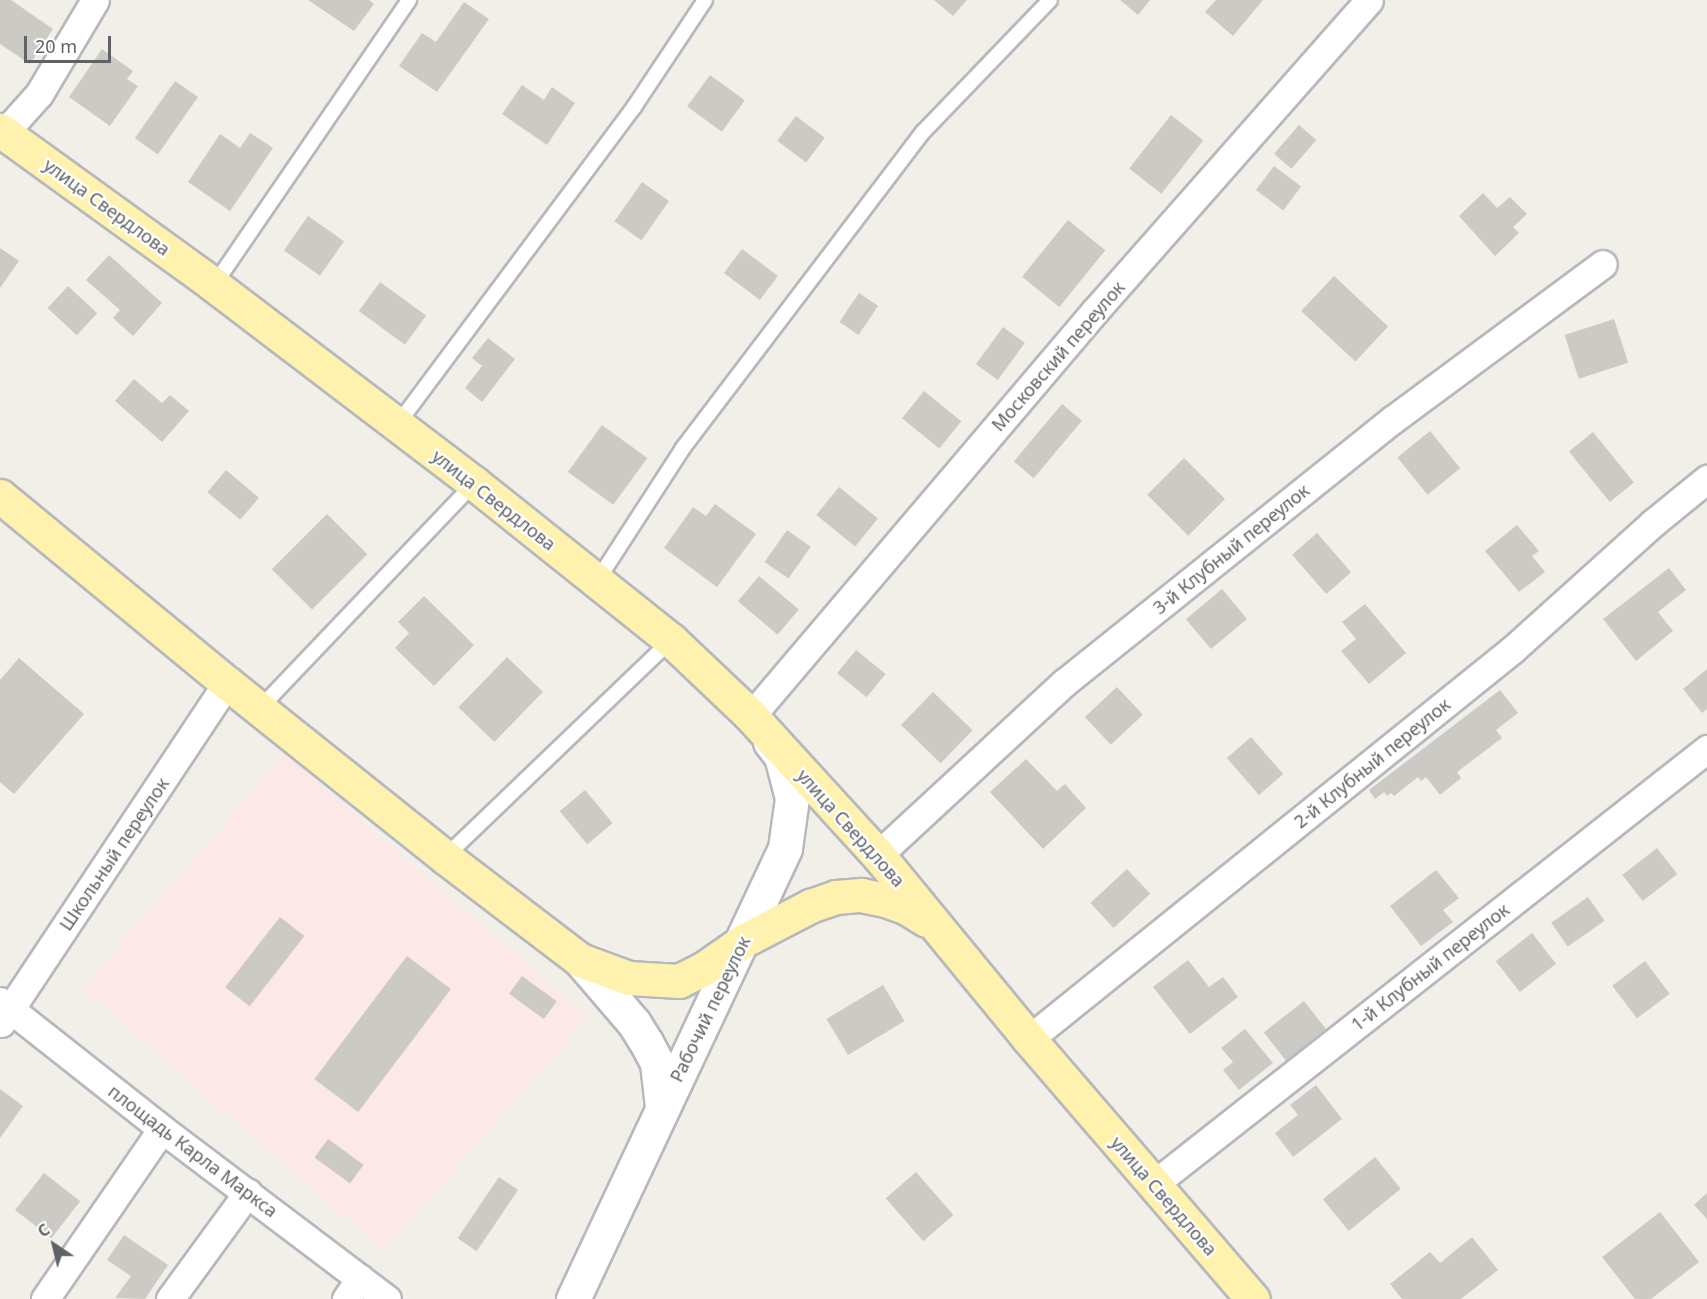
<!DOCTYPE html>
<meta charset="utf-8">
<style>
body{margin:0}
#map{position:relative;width:1707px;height:1299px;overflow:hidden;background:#f1efe8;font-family:"Noto Sans",sans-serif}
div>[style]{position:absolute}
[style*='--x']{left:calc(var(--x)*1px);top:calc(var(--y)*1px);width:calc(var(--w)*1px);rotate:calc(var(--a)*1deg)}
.medical>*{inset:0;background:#fce8e6;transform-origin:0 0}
.building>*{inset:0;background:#cccac5;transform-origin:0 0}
.roads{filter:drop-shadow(2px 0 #b5b8bc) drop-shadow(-2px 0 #b5b8bc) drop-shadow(0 2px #b5b8bc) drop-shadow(0 -2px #b5b8bc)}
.lane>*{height:14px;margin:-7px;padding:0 7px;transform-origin:7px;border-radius:7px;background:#fff}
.street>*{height:27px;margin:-13.5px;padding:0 13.5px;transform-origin:13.5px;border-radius:13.5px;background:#fff}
.secondary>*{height:33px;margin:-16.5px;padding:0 16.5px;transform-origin:16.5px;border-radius:16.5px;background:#fff}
.primary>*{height:33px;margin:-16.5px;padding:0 16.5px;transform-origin:16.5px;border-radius:16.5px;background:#fff2af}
span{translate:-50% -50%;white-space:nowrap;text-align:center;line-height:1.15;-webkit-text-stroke:4.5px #fff;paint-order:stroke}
.street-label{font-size:18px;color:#5f6368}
.north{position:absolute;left:24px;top:1215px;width:60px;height:60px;-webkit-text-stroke:4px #fff;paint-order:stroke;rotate:325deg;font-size:16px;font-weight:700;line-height:24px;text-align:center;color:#5f6368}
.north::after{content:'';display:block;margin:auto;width:21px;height:27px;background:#5f6368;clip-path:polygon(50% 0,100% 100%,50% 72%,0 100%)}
.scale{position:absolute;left:24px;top:36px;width:87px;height:27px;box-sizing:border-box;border:3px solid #5f6368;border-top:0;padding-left:8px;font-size:18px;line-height:21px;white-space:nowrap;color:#5f6368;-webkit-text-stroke:4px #fff;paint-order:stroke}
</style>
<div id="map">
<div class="medical">
<div style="left:285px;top:754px;width:401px;height:310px;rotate:41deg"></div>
</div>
<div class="building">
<div style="clip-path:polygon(0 0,11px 0,53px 29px,30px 64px,0 44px)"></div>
<div style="clip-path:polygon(308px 0,369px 0,374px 4px,354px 31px)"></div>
<div style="clip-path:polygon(934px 0,967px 0,953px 16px)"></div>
<div style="clip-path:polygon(1120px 0,1150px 0,1138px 15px)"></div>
<div style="clip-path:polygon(1216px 0,1263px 0,1233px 36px,1205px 12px)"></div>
<div style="clip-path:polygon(464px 2px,489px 19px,437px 92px,399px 66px,422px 33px,436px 42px)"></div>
<div style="clip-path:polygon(102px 49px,133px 71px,127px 79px,138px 86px,110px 126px,69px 97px)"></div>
<div style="left:710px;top:75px;width:43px;height:39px;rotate:36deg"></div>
<div style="left:175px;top:81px;width:28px;height:70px;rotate:35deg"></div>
<div style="clip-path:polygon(522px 85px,544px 100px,552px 87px,575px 103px,547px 145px,502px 114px)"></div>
<div style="left:1171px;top:115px;width:41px;height:68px;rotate:38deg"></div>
<div style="left:796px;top:116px;width:36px;height:31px;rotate:37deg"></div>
<div style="left:1299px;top:125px;width:23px;height:38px;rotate:41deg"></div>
<div style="clip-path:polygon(250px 133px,273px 148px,230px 211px,188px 182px,220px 134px,240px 148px)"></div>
<div style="left:1274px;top:166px;width:34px;height:30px;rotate:37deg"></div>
<div style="left:642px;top:182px;width:33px;height:48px;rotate:35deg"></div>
<div style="clip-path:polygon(1483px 193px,1497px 208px,1510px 197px,1527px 214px,1513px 227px,1519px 233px,1495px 256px,1459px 216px)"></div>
<div style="left:308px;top:216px;width:44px;height:42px;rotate:35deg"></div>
<div style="left:1068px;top:220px;width:48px;height:73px;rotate:39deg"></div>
<div style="clip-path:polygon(0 248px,19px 261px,0 288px)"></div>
<div style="left:742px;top:249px;width:45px;height:30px;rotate:37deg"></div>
<div style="clip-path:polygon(109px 255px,162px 303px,133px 336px,113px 318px,120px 310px,86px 280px)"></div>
<div style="left:1334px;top:276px;width:74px;height:48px;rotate:43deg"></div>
<div style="left:380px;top:282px;width:57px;height:36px;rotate:36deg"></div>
<div style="left:68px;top:286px;width:40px;height:30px;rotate:43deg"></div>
<div style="left:859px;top:293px;width:23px;height:35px;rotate:34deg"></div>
<div style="left:1614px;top:319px;width:46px;height:52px;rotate:72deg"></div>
<div style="left:1003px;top:327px;width:27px;height:46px;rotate:36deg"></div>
<div style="clip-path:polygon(488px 338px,515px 359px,482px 402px,465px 388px,482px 366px,472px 358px)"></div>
<div style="clip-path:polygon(134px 379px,162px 403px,170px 395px,189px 411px,162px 442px,115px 401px)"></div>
<div style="left:924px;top:391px;width:48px;height:35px;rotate:39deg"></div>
<div style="left:1062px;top:404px;width:26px;height:75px;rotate:40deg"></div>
<div style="left:602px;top:425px;width:56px;height:58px;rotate:36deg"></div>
<div style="left:1430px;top:431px;width:48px;height:42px;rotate:51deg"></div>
<div style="left:1593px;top:432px;width:65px;height:31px;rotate:51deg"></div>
<div style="left:1184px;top:458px;width:58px;height:52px;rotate:45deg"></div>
<div style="left:226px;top:470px;width:43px;height:29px;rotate:40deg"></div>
<div style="left:839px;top:487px;width:50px;height:36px;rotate:39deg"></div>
<div style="clip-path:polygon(715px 504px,756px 534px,717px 587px,664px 548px,693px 507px,706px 516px)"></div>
<div style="left:327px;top:514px;width:57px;height:78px;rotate:45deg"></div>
<div style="clip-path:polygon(1517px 525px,1539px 551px,1532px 556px,1545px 572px,1519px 592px,1485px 551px)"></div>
<div style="left:787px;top:530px;width:29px;height:39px;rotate:35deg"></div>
<div style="left:1317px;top:533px;width:52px;height:33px;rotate:49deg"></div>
<div style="clip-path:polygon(1669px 568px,1686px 590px,1658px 612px,1673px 631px,1636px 661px,1603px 619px)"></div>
<div style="left:759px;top:576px;width:52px;height:33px;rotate:40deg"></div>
<div style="left:1222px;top:589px;width:39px;height:47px;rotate:50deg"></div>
<div style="clip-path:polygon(424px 596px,474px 645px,434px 686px,395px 648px,409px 633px,398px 622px)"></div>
<div style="clip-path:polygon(1365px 604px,1406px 653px,1369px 684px,1341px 651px,1356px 639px,1342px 622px)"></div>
<div style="left:856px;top:650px;width:38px;height:30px;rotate:39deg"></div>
<div style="left:507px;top:657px;width:50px;height:70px;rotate:44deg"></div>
<div style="clip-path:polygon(19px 658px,84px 714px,14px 794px,0 782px,0 680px)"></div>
<div style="clip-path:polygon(1707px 669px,1707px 709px,1702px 713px,1683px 689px)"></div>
<div style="left:1117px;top:687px;width:38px;height:44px;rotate:47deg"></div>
<div style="clip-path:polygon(1500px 690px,1518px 713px,1496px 730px,1502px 738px,1457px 772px,1461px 778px,1440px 795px,1426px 777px,1421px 781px,1418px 777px,1394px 796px,1391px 793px,1387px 796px,1384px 792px,1375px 799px,1369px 790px)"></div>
<div style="left:933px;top:692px;width:55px;height:46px;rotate:44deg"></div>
<div style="left:1251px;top:737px;width:49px;height:32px;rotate:49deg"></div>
<div style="clip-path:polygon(1026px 759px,1057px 791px,1065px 784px,1086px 808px,1043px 849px,990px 792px)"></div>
<div style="left:585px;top:790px;width:43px;height:33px;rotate:50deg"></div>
<div style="left:1657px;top:848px;width:33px;height:44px;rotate:52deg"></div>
<div style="left:1127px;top:869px;width:34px;height:50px;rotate:47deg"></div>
<div style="clip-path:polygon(1436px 870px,1459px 898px,1443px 910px,1453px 922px,1421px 946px,1390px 906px)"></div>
<div style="left:1588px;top:897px;width:29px;height:45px;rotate:55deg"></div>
<div style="left:280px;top:917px;width:31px;height:89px;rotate:38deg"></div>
<div style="left:1532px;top:933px;width:39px;height:46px;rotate:52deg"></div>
<div style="left:407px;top:956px;width:55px;height:154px;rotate:37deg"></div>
<div style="clip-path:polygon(1188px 960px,1209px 987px,1223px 977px,1238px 997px,1190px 1034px,1153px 987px)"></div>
<div style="left:1645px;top:961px;width:41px;height:41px;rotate:53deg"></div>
<div style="left:522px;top:976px;width:43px;height:22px;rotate:36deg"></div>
<div style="left:883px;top:985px;width:42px;height:66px;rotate:59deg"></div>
<div style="left:1304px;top:1001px;width:36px;height:51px;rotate:52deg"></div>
<div style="clip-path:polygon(1245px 1029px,1273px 1063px,1239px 1090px,1223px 1070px,1233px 1062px,1221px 1048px)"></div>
<div style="clip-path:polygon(1316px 1085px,1342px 1119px,1293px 1157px,1275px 1133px,1298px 1115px,1290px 1105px)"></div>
<div style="clip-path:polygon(0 1089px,23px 1106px,0 1138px)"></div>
<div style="left:328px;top:1139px;width:44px;height:23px;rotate:36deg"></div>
<div style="left:1375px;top:1157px;width:41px;height:67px;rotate:51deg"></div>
<div style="left:916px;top:1172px;width:57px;height:40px;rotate:49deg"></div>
<div style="left:44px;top:1173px;width:46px;height:47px;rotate:38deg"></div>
<div style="left:499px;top:1177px;width:23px;height:74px;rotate:34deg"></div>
<div style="clip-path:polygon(1707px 1193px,1707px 1219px,1694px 1205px)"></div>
<div style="clip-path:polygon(1660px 1212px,1699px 1262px,1651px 1299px,1635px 1299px,1602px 1257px)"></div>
<div style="clip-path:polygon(124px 1235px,168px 1265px,145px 1299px,115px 1298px,131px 1276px,107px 1260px)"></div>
<div style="clip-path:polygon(1472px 1237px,1498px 1270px,1461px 1299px,1402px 1299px,1390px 1284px,1430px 1252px,1440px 1263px)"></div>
</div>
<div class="roads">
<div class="lane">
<div style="--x:214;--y:285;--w:345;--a:-55.6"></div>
<div style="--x:397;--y:425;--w:397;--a:-53.3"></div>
<div style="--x:634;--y:107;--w:128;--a:-56.4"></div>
<div style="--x:597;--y:581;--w:158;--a:-57.1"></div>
<div style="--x:683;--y:448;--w:397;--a:-52.8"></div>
<div style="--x:923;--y:132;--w:183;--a:-46.1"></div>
<div style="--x:260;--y:708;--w:311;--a:-46.4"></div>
<div style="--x:445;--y:857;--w:313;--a:-43.8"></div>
</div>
<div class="street">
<div style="--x:4;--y:133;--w:52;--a:-48.1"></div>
<div style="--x:39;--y:94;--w:109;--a:-59.2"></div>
<div style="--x:751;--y:716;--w:531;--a:-49.66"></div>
<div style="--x:1095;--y:311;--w:414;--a:-48.6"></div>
<div style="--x:878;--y:855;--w:255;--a:-42.8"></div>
<div style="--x:1065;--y:682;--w:419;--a:-38.7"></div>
<div style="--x:1392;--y:420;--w:262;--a:-36.5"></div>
<div style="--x:0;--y:1001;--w:206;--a:38.3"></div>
<div style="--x:162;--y:1129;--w:282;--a:37.1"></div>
<div style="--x:1;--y:1023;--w:408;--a:-56.4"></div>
<div style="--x:1029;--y:1039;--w:620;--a:-38.85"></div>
<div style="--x:1512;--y:650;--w:190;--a:-42"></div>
<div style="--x:1653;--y:523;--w:70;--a:-39.2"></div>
<div style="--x:1154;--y:1184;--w:704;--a:-38.19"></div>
<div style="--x:45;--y:1299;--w:206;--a:-55.5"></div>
<div style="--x:170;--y:1299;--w:132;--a:-53.9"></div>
<div style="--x:346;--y:1299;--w:25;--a:-56"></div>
</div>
<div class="secondary">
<div style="--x:580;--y:960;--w:83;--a:49.4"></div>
<div style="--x:634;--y:1023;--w:22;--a:58"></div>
<div style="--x:646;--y:1042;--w:24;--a:62"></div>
<div style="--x:657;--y:1063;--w:44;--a:83.5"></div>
<div style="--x:573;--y:1299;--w:498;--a:-64.8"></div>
<div style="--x:785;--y:848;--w:50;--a:-82"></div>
<div style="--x:792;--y:798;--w:43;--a:-104.7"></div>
<div style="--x:781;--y:756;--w:18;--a:-128"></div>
</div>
<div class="primary">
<div style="--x:0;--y:130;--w:264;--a:35.9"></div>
<div style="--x:214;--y:285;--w:327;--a:37.3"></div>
<div style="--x:474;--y:483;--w:252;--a:38.6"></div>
<div style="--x:671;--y:640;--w:110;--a:43.5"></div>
<div style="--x:751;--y:716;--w:188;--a:47.6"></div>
<div style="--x:878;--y:855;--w:238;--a:50.6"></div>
<div style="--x:1029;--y:1039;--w:343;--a:49.3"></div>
<div style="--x:0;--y:496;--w:294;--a:39.5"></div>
<div style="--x:227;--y:683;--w:279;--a:38.6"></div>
<div style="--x:445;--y:857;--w:170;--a:37.3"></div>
<div style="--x:580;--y:960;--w:52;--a:20.2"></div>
<div style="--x:629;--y:978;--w:50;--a:3.4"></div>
<div style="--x:679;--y:981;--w:27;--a:-27"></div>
<div style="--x:703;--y:969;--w:49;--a:-35"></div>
<div style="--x:743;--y:941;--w:76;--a:-27.6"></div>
<div style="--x:810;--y:906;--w:28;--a:-19"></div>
<div style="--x:836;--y:897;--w:25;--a:-5"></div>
<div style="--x:861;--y:895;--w:25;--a:12"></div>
<div style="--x:885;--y:900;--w:23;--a:20"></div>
<div style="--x:907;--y:908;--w:22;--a:32"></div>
</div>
</div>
<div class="street-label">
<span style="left:107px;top:207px;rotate:36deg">улица Свердлова</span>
<span style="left:1058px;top:356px;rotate:-49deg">Московский переулок</span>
<span style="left:494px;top:500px;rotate:38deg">улица Свердлова</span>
<span style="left:1231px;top:549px;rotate:-39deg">3-й Клубный переулок</span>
<span style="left:1372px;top:763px;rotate:-39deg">2-й Клубный переулок</span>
<span style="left:851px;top:828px;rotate:48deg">улица Свердлова</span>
<span style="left:114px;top:854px;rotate:-56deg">Школьный переулок</span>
<span style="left:1430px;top:967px;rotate:-38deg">1-й Клубный переулок</span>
<span style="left:710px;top:1009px;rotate:-64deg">Рабочий переулок</span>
<span style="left:193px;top:1151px;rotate:37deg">площадь Карла Маркса</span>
<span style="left:1164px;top:1196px;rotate:49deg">улица Свердлова</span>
</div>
<div class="north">С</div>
<div class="scale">20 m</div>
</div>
